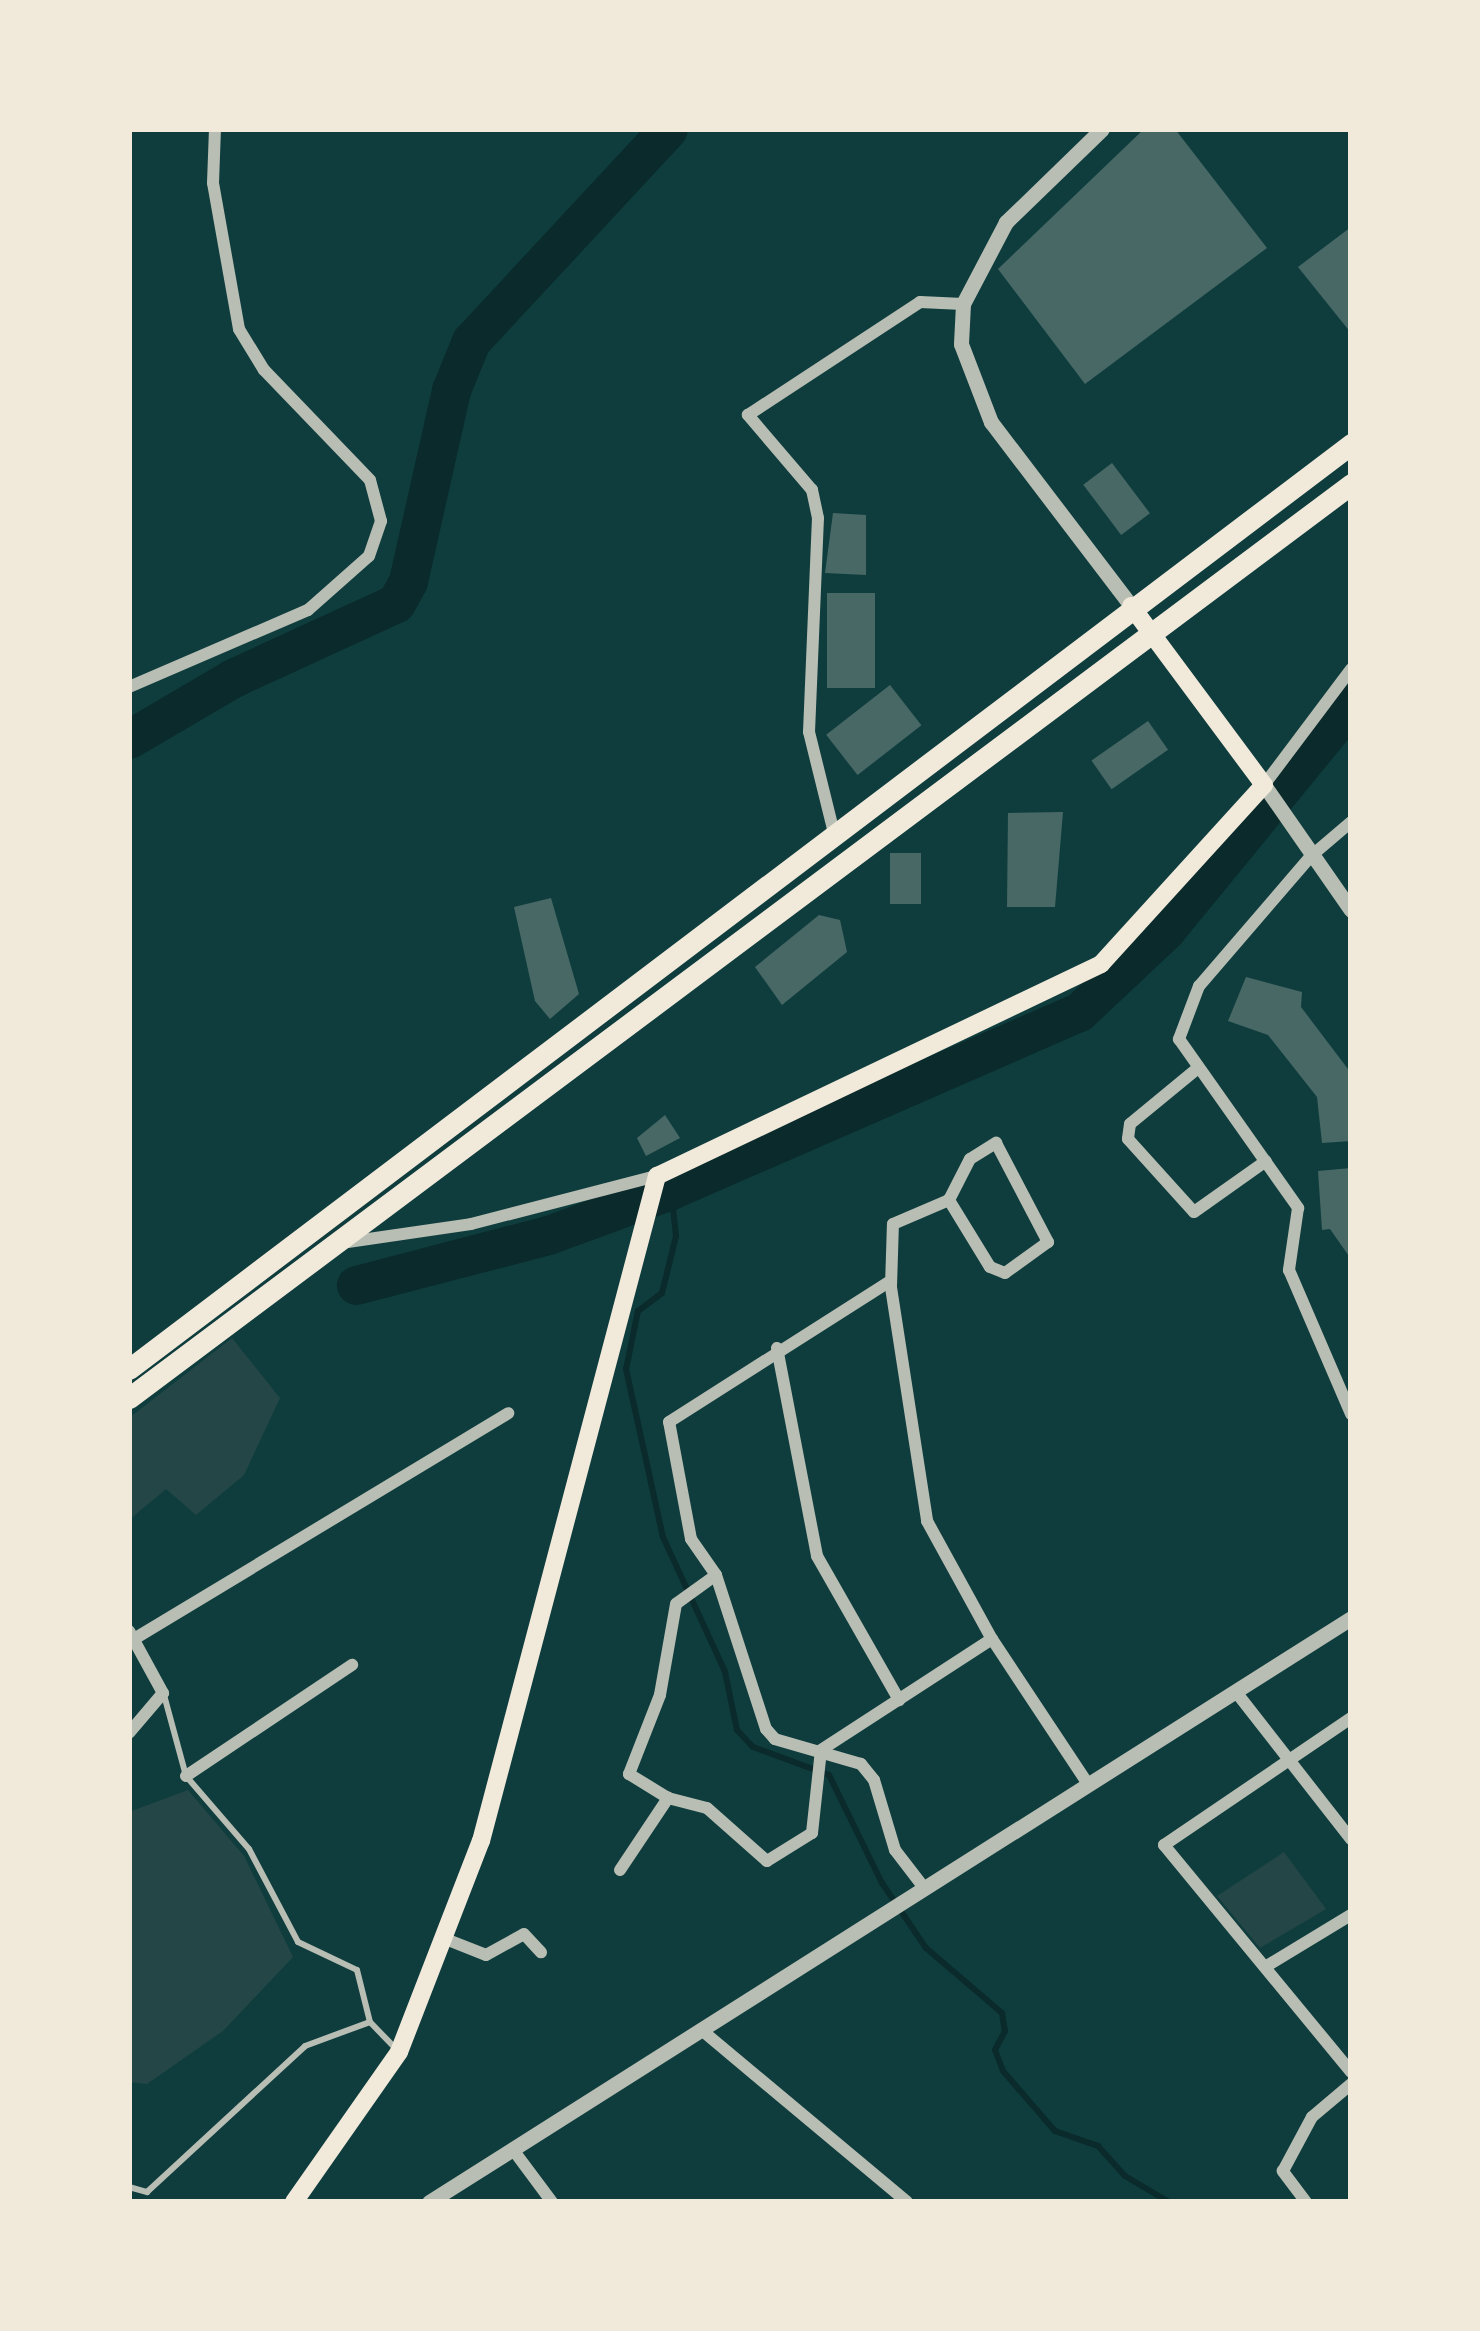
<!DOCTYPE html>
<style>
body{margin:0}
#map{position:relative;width:1480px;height:2331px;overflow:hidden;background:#0f3d3e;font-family:Jost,sans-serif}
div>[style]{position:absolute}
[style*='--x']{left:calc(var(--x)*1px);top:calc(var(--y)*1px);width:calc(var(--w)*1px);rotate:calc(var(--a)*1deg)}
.green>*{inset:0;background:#244646}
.stream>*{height:6px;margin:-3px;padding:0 3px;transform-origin:3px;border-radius:3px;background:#0a2a2b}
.river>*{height:39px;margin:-19.5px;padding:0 19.5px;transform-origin:19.5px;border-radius:19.5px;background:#0a2a2b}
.building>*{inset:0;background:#486865;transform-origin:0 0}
.service>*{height:6px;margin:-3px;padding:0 3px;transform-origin:3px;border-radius:3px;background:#b8beb3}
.minor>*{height:12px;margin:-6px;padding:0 6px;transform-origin:6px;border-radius:6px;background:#b8beb3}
.tertiary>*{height:15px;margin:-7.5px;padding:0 7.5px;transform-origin:7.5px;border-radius:7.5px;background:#b8beb3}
.primary>*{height:18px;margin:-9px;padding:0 9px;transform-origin:9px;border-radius:9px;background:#f1e9da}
.trunk>*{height:21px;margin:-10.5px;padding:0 10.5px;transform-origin:10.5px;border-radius:10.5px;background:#f1e9da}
span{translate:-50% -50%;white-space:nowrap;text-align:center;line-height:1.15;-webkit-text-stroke:12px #f1e9da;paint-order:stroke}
.frame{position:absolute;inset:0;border:132px solid #f1e9da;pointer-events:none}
</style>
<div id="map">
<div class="green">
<div style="clip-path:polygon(232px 1338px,280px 1398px,244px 1475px,196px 1515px,166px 1489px,129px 1520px,129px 1418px)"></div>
<div style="clip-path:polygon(188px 1790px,244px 1856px,293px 1957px,223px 2031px,147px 2084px,129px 2082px,129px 1812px)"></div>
<div style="clip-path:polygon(1284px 1852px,1326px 1909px,1260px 1948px,1217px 1896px)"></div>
</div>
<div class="stream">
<div style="--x:671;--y:1190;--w:46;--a:83.8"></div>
<div style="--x:676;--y:1236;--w:59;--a:103.8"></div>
<div style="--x:662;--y:1293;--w:30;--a:143"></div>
<div style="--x:638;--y:1311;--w:59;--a:101.7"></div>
<div style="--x:626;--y:1369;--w:172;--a:77.6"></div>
<div style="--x:663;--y:1537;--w:149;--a:65.3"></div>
<div style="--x:725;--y:1672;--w:59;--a:78.3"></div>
<div style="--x:737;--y:1730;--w:23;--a:47"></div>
<div style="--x:753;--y:1747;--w:81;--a:20.2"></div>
<div style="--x:829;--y:1775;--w:120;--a:63.9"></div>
<div style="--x:882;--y:1883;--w:78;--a:55.9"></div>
<div style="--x:926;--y:1948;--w:100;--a:40.5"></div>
<div style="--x:1002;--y:2013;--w:18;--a:81"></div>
<div style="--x:1005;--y:2031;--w:21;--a:118"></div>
<div style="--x:995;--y:2050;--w:22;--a:69"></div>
<div style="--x:1003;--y:2071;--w:79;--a:49.1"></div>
<div style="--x:1055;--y:2131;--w:46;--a:19.2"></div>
<div style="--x:1098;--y:2146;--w:40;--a:48"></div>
<div style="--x:1125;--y:2176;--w:51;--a:30.6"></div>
</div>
<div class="river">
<div style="--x:129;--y:739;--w:121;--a:-30.4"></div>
<div style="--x:233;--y:678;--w:179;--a:-24.7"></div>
<div style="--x:396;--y:603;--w:25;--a:-61"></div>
<div style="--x:408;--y:581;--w:196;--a:-77.3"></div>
<div style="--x:451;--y:390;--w:53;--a:-67.8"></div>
<div style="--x:471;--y:341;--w:289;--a:-47.1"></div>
<div style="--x:356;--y:1285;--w:198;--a:-14.6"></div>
<div style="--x:548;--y:1235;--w:131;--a:-20.1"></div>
<div style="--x:671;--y:1190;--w:445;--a:-23.6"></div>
<div style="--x:1079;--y:1012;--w:120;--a:-43.3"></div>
<div style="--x:1166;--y:930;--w:292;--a:-50.7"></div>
</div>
<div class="building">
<div style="clip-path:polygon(1144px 129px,1175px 129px,1267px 248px,1085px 384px,998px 269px)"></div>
<div style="clip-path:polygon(1351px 227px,1351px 333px,1298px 267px)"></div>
<div style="left:1112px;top:463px;width:63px;height:36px;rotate:53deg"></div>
<div style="clip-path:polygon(833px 513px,866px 515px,866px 575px,825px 573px)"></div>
<div style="left:827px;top:593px;width:48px;height:95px"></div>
<div style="left:890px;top:685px;width:51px;height:81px;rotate:52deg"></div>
<div style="left:1148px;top:721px;width:35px;height:69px;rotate:55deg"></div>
<div style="clip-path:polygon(1063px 812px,1055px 907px,1007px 907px,1008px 813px)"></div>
<div style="left:890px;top:853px;width:31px;height:51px"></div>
<div style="clip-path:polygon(551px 898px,579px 994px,550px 1019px,535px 1001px,514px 907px)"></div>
<div style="clip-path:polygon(819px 915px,840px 920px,847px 952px,782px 1005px,755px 967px)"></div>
<div style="clip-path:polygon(1246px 977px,1302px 992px,1301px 1007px,1351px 1073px,1351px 1141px,1322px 1143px,1317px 1097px,1268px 1035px,1228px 1021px)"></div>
<div style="clip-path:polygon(665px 1115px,680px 1138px,646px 1156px,637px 1138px)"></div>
<div style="clip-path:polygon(1351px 1168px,1351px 1259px,1330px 1229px,1322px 1230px,1318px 1171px)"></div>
</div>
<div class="service">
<div style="--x:164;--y:1695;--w:84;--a:74.8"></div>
<div style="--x:186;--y:1776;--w:96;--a:49.2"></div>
<div style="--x:249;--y:1849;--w:105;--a:62.2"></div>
<div style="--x:298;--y:1942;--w:65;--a:25.4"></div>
<div style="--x:357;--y:1970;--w:54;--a:76"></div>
<div style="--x:129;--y:2187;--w:19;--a:16"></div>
<div style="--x:147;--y:2192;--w:215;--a:-42.7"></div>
<div style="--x:305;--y:2046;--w:69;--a:-20.3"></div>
<div style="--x:370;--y:2022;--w:35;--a:46"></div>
</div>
<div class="minor">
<div style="--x:129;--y:687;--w:195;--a:-23.3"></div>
<div style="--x:308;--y:610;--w:81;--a:-41.5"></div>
<div style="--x:369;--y:556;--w:37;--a:-71"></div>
<div style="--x:381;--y:521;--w:42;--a:-105"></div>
<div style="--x:370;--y:480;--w:153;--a:-133.9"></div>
<div style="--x:264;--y:370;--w:48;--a:-121.4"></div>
<div style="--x:239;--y:329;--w:148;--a:-100.1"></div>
<div style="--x:213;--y:183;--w:54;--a:-87.9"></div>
<div style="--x:1264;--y:785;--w:145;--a:-53.1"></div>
<div style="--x:1351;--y:822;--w:52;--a:139.6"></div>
<div style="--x:1311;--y:856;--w:172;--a:130.7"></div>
<div style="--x:1199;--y:986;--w:57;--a:110.7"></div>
<div style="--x:1179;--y:1039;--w:207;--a:54.8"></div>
<div style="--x:1298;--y:1208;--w:63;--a:98.3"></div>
<div style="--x:1289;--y:1270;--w:157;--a:66.7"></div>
<div style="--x:835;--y:837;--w:108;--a:-103.9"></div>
<div style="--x:809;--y:732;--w:214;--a:-87.6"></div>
<div style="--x:818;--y:518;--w:29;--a:-102"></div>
<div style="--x:812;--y:490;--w:99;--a:-130.5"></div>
<div style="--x:748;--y:415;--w:206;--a:-33.3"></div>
<div style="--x:920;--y:302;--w:43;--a:2.7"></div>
<div style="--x:1198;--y:1068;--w:88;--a:140.5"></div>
<div style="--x:1130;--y:1124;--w:15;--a:98"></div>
<div style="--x:1128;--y:1139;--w:98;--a:47.9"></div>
<div style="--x:1194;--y:1212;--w:88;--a:-35.3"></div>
<div style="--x:341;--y:1243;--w:131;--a:-8.3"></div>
<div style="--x:471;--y:1224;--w:192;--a:-14.5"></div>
<div style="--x:891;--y:1286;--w:62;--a:-88.2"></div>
<div style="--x:893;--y:1224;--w:61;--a:-23.2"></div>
<div style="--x:949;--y:1200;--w:46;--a:-62.9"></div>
<div style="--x:970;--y:1159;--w:31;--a:-32"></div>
<div style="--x:996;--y:1143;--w:112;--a:62.3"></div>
<div style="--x:1048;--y:1242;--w:53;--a:144.2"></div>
<div style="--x:1005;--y:1273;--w:16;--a:-158"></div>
<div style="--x:990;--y:1267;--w:79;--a:-121.5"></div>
<div style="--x:777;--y:1348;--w:212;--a:79.1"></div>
<div style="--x:817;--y:1556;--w:166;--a:60.3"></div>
<div style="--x:716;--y:1575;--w:49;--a:144.1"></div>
<div style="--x:676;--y:1604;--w:92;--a:100"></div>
<div style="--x:660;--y:1695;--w:85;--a:111.4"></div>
<div style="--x:629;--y:1774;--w:46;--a:31.6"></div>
<div style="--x:668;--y:1798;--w:40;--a:14.4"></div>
<div style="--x:707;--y:1808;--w:80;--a:41.5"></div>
<div style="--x:767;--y:1861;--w:53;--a:-31.9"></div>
<div style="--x:812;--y:1833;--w:83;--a:-83.8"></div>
<div style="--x:129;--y:1631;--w:71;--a:61.3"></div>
<div style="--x:163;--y:1693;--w:52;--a:130.4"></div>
<div style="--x:129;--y:1642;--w:443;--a:-31.1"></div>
<div style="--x:1236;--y:1692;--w:187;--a:52"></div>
<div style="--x:1351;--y:1718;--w:226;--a:145.8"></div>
<div style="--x:1164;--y:1845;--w:294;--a:50.5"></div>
<div style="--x:821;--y:1750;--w:204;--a:-33"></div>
<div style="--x:186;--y:1776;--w:200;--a:-33.8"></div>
<div style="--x:620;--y:1870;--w:87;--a:-56.3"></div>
<div style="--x:925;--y:1889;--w:49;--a:-127.6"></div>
<div style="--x:895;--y:1850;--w:73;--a:-106.7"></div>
<div style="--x:874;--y:1780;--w:21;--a:-129"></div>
<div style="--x:861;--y:1764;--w:90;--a:-163.8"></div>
<div style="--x:775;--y:1739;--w:13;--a:-132"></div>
<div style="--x:766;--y:1729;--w:162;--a:-108"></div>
<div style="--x:716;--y:1575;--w:44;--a:-124.8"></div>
<div style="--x:691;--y:1539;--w:119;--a:-100.6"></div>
<div style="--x:669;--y:1422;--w:262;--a:-32.5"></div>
<div style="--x:890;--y:1281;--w:243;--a:81.2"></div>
<div style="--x:927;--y:1521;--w:135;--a:61.2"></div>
<div style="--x:992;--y:1639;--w:174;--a:56.5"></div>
<div style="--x:443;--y:1938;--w:46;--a:21.6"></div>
<div style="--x:486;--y:1955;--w:43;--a:-28.9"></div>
<div style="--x:524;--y:1934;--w:25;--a:47"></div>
<div style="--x:1265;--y:1967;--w:100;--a:-31.2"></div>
<div style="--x:705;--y:2033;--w:263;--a:39.9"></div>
<div style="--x:514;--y:2151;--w:64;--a:53.3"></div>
<div style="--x:1306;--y:2202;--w:39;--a:-127"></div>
<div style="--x:1283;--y:2171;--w:61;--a:-61.8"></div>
<div style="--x:1312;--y:2117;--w:51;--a:-40.2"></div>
</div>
<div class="tertiary">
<div style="--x:1102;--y:129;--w:134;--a:135.9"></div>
<div style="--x:1006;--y:222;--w:93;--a:117.7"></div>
<div style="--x:963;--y:304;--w:40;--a:92.9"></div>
<div style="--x:961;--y:344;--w:84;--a:69"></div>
<div style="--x:991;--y:422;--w:231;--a:52.7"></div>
<div style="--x:1264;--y:785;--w:152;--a:55.2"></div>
<div style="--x:429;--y:2202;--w:1091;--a:-32.35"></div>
</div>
<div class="primary">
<div style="--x:294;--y:2202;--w:183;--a:-55"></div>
<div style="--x:399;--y:2052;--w:226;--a:-68.8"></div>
<div style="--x:481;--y:1841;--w:688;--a:-75.18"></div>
<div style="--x:657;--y:1176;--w:492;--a:-25.5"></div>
<div style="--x:1101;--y:964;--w:242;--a:-47.7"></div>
<div style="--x:1264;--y:785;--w:223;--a:-126.6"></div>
</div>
<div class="trunk">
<div style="--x:129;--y:1369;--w:1533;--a:-37.12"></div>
<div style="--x:129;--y:1398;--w:1526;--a:-36.79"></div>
</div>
<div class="frame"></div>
</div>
